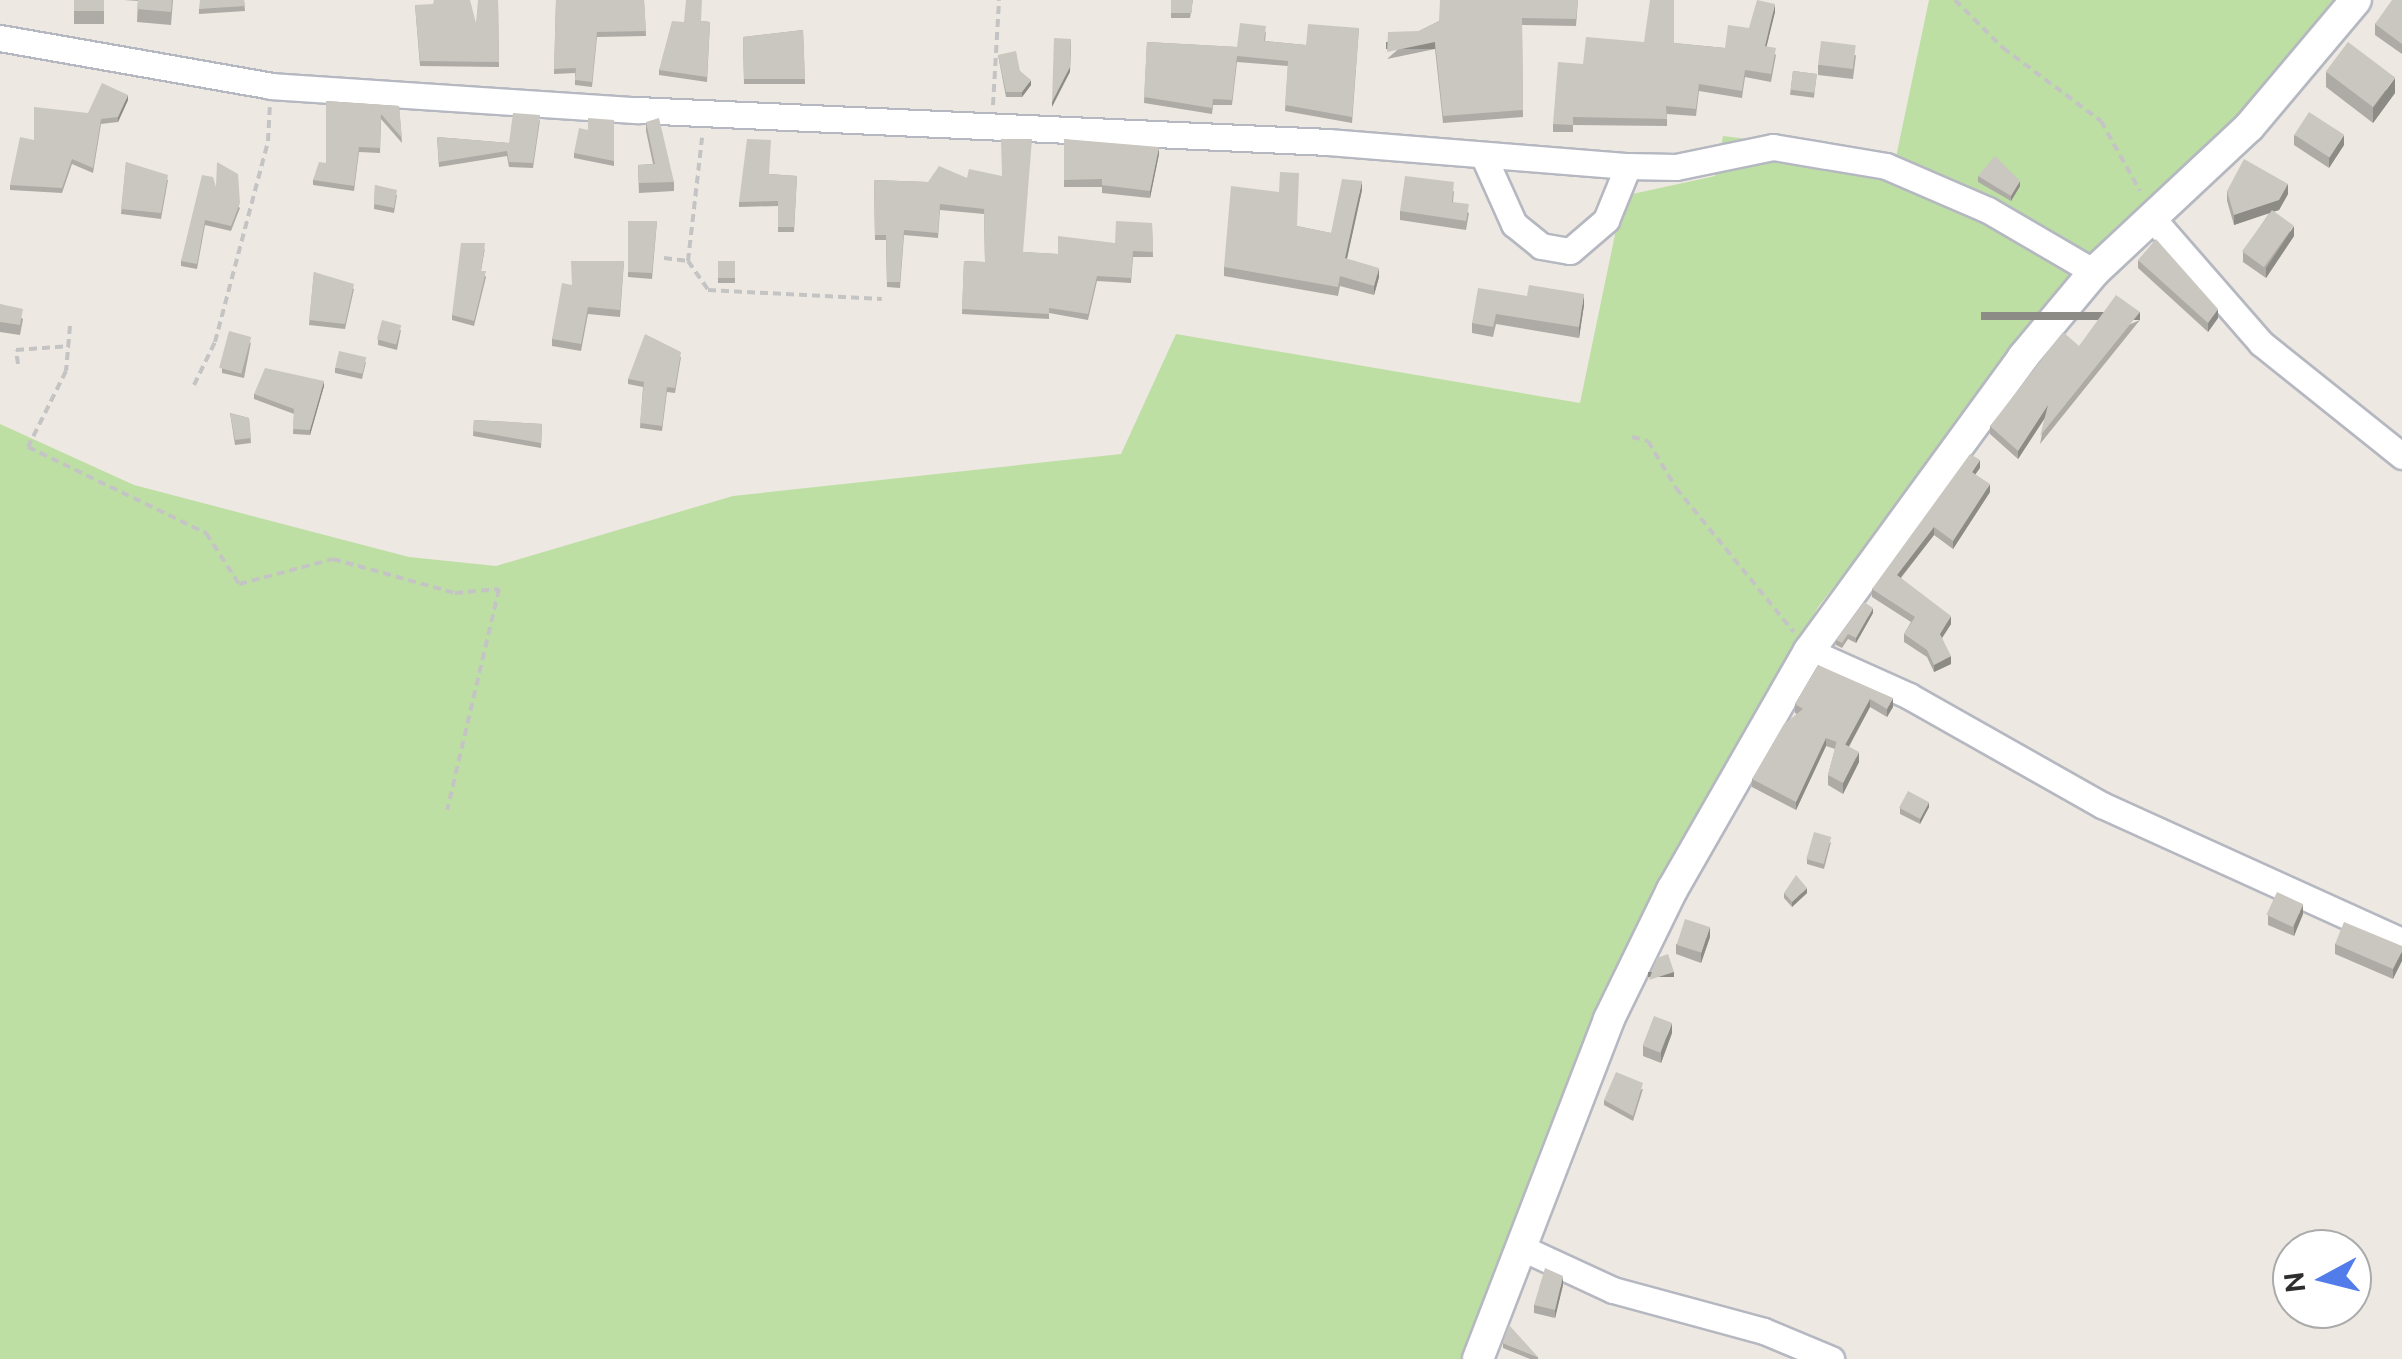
<!DOCTYPE html>
<style>
body{margin:0}
#map{position:relative;width:2402px;height:1359px;overflow:hidden;background:#eee8e2;font-family:Ubuntu,sans-serif}
div>[style]{position:absolute}
[style*='--x']{left:calc(var(--x)*1px);top:calc(var(--y)*1px);width:calc(var(--w)*1px);rotate:calc(var(--a)*1deg)}
.green>*{inset:0;background:#bddfa4}
.path>*{height:4px;margin-top:-2px;transform-origin:0;background:repeating-linear-gradient(90deg,#c4c4c4 0 8px,transparent 0 13px)}
.roads{filter:drop-shadow(2px 0 #b5b8c0) drop-shadow(-2px 0 #b5b8c0) drop-shadow(0 2px #b5b8c0) drop-shadow(0 -2px #b5b8c0)}
.minor>*{height:25px;margin:-12.5px;padding:0 12.5px;transform-origin:12.5px;border-radius:12.5px;background:#fff}
.tertiary>*{height:30px;margin:-15px;padding:0 15px;transform-origin:15px;border-radius:15px;background:#fff}
.wall>*{inset:0;background:#aeaaa5;transform-origin:0 0}
.shaded-wall>*{inset:0;background:#8d8b86;transform-origin:0 0}
.building>*{inset:0;background:#cac6c0;transform-origin:0 0}
span{translate:-50% -50%;white-space:nowrap;text-align:center;line-height:1.15;-webkit-text-stroke:9px #fff;paint-order:stroke}
.north{position:absolute;left:2272px;top:1229px;width:100px;height:100px;box-sizing:border-box;background:#fff;border:2px solid #ababab;border-radius:50%;rotate:263deg;font-size:28px;font-weight:700;line-height:40px;text-align:center;color:#2e2e2e}
.north::after{content:'';display:block;margin:auto;width:35px;height:45px;background:#527cea;clip-path:polygon(50% 0,100% 100%,50% 72%,0 100%)}
</style>
<div id="map">
<div class="green">
<div style="clip-path:polygon(1929px 0,2358px 0,1976px 404px,1818px 607px,1642px 919px,1475px 1359px,0 1359px,0 424px,134px 485px,409px 557px,496px 566px,733px 496px,1121px 454px,1176px 334px,1580px 403px,1623px 196px,1715px 176px,1723px 136px,1896px 157px)"></div>
</div>
<div class="path">
<div style="--x:1955;--y:0;--w:68;--a:45"></div>
<div style="--x:2003;--y:48;--w:122;--a:36.7"></div>
<div style="--x:2101;--y:121;--w:80;--a:60.9"></div>
<div style="--x:993;--y:105;--w:105;--a:-86.7"></div>
<div style="--x:664;--y:258;--w:24;--a:7"></div>
<div style="--x:688;--y:261;--w:124;--a:-83.5"></div>
<div style="--x:688;--y:261;--w:35;--a:55"></div>
<div style="--x:708;--y:290;--w:174;--a:3"></div>
<div style="--x:70;--y:326;--w:45;--a:95.1"></div>
<div style="--x:66;--y:371;--w:85;--a:116.6"></div>
<div style="--x:28;--y:447;--w:198;--a:25.8"></div>
<div style="--x:206;--y:533;--w:61;--a:57.1"></div>
<div style="--x:239;--y:584;--w:97;--a:-14.9"></div>
<div style="--x:333;--y:559;--w:127;--a:15.6"></div>
<div style="--x:455;--y:593;--w:44;--a:-5.2"></div>
<div style="--x:499;--y:589;--w:227;--a:103.2"></div>
<div style="--x:18;--y:364;--w:14;--a:-98"></div>
<div style="--x:16;--y:350;--w:54;--a:-4.2"></div>
<div style="--x:194;--y:385;--w:48;--a:-64"></div>
<div style="--x:215;--y:342;--w:208;--a:-75.2"></div>
<div style="--x:268;--y:141;--w:34;--a:-87"></div>
<div style="--x:1632;--y:437;--w:16;--a:14"></div>
<div style="--x:1648;--y:441;--w:55;--a:59.2"></div>
<div style="--x:1676;--y:488;--w:186;--a:50.7"></div>
</div>
<div class="roads">
<div class="minor">
<div style="--x:0;--y:38;--w:275;--a:10"></div>
<div style="--x:271;--y:86;--w:367;--a:3.8"></div>
<div style="--x:637;--y:110;--w:692;--a:2.65"></div>
<div style="--x:1328;--y:142;--w:301;--a:4.6"></div>
<div style="--x:1628;--y:166;--w:48;--a:1.2"></div>
<div style="--x:1676;--y:167;--w:99;--a:-11.7"></div>
<div style="--x:1773;--y:147;--w:115;--a:9.5"></div>
<div style="--x:1886;--y:166;--w:111;--a:23.3"></div>
<div style="--x:1988;--y:210;--w:123;--a:30.3"></div>
<div style="--x:1483;--y:155;--w:76;--a:65.8"></div>
<div style="--x:1514;--y:224;--w:35;--a:39"></div>
<div style="--x:1541;--y:246;--w:29;--a:10"></div>
<div style="--x:1570;--y:251;--w:48;--a:-40.7"></div>
<div style="--x:1606;--y:220;--w:58;--a:-67.8"></div>
<div style="--x:2152;--y:218;--w:166;--a:48.9"></div>
<div style="--x:2261;--y:343;--w:181;--a:38.7"></div>
<div style="--x:1809;--y:651;--w:110;--a:24.2"></div>
<div style="--x:1909;--y:696;--w:222;--a:29.5"></div>
<div style="--x:2102;--y:805;--w:329;--a:24.4"></div>
<div style="--x:1520;--y:1247;--w:102;--a:24.8"></div>
<div style="--x:1613;--y:1290;--w:156;--a:15.2"></div>
<div style="--x:1764;--y:1331;--w:73;--a:22.7"></div>
</div>
<div class="tertiary">
<div style="--x:1478;--y:1359;--w:364;--a:-68.9"></div>
<div style="--x:1609;--y:1019;--w:144;--a:-64"></div>
<div style="--x:1672;--y:890;--w:275;--a:-60.2"></div>
<div style="--x:1809;--y:651;--w:364;--a:-53.9"></div>
<div style="--x:2023;--y:357;--w:111;--a:-50.1"></div>
<div style="--x:2094;--y:272;--w:212;--a:-43.1"></div>
<div style="--x:2249;--y:127;--w:166;--a:-49.9"></div>
</div>
</div>
<div class="wall">
<div style="left:74px;top:0;width:30px;height:24px"></div>
<div style="clip-path:polygon(124px 0,173px 0,171px 25px,137px 22px,138px 1px)"></div>
<div style="clip-path:polygon(244px 0,245px 11px,199px 14px,199px 9px)"></div>
<div style="clip-path:polygon(498px 0,499px 67px,420px 66px,415px 5px,476px 23px)"></div>
<div style="clip-path:polygon(556px 0,644px 0,646px 36px,597px 37px,592px 87px,575px 85px,575px 73px,554px 74px)"></div>
<div style="clip-path:polygon(1193px 0,1190px 18px,1171px 18px,1171px 13px)"></div>
<div style="clip-path:polygon(1578px 0,1576px 26px,1522px 25px,1523px 117px,1443px 123px,1435px 49px,1387px 59px,1419px 31px,1439px 21px)"></div>
<div style="clip-path:polygon(2402px 0,2402px 54px,2375px 35px,2375px 24px)"></div>
<div style="clip-path:polygon(1775px 12px,1766px 46px,1776px 55px,1771px 82px,1745px 77px,1742px 98px,1699px 91px,1696px 116px,1667px 114px,1667px 126px,1573px 125px,1573px 132px,1553px 132px,1553px 124px,1583px 64px,1644px 42px,1674px 43px,1725px 48px,1749px 28px)"></div>
<div style="clip-path:polygon(701px 21px,710px 22px,707px 82px,659px 75px,659px 70px)"></div>
<div style="clip-path:polygon(1359px 28px,1352px 123px,1285px 111px,1288px 66px,1237px 62px,1232px 105px,1213px 105px,1212px 114px,1144px 103px,1147px 42px,1237px 47px,1266px 32px,1265px 41px,1306px 45px)"></div>
<div style="clip-path:polygon(803px 30px,805px 84px,744px 84px,743px 37px)"></div>
<div style="clip-path:polygon(998px 55px,1020px 71px,1031px 85px,1022px 97px,1006px 97px)"></div>
<div style="clip-path:polygon(1856px 55px,1853px 79px,1818px 75px,1818px 65px)"></div>
<div style="left:1793px;top:71px;width:24px;height:24px;rotate:7deg"></div>
<div style="clip-path:polygon(2326px 72px,2395px 93px,2373px 123px,2326px 87px)"></div>
<div style="clip-path:polygon(128px 100px,118px 122px,101px 124px,93px 173px,72px 164px,62px 193px,10px 190px,10px 185px,88px 113px)"></div>
<div style="clip-path:polygon(326px 101px,399px 106px,402px 143px,381px 119px,380px 153px,359px 152px,354px 191px,313px 185px,313px 180px,326px 163px)"></div>
<div style="clip-path:polygon(540px 120px,533px 168px,509px 167px,507px 156px,439px 167px,437px 137px,509px 143px)"></div>
<div style="clip-path:polygon(614px 120px,614px 166px,574px 158px,574px 153px,588px 130px)"></div>
<div style="clip-path:polygon(646px 122px,674px 182px,674px 191px,639px 193px,638px 165px,653px 164px,646px 131px)"></div>
<div style="clip-path:polygon(2294px 135px,2344px 145px,2329px 168px,2294px 145px)"></div>
<div style="clip-path:polygon(1064px 139px,1159px 154px,1150px 198px,1102px 193px,1102px 187px,1064px 187px)"></div>
<div style="clip-path:polygon(126px 162px,168px 180px,161px 219px,121px 214px)"></div>
<div style="clip-path:polygon(769px 174px,797px 176px,794px 232px,778px 232px,778px 206px,739px 207px,739px 202px)"></div>
<div style="clip-path:polygon(1978px 176px,2020px 186px,2011px 201px,1978px 182px)"></div>
<div style="clip-path:polygon(967px 178px,1023px 252px,1058px 254px,1115px 243px,1152px 223px,1153px 257px,1133px 257px,1131px 283px,1097px 281px,1088px 320px,1049px 313px,1049px 319px,962px 314px,964px 261px,985px 262px,984px 214px,940px 210px,938px 238px,904px 235px,900px 288px,887px 287px,886px 240px,875px 240px,874px 180px,928px 182px)"></div>
<div style="clip-path:polygon(375px 185px,397px 195px,394px 213px,374px 209px)"></div>
<div style="clip-path:polygon(216px 187px,240px 208px,231px 231px,205px 225px,197px 269px,181px 266px,181px 261px)"></div>
<div style="clip-path:polygon(1362px 190px,1347px 259px,1379px 277px,1374px 295px,1340px 286px,1338px 296px,1224px 276px,1224px 267px,1297px 226px,1331px 233px)"></div>
<div style="clip-path:polygon(1454px 191px,1453px 202px,1469px 213px,1466px 230px,1400px 220px,1400px 211px)"></div>
<div style="clip-path:polygon(2227px 191px,2288px 194px,2279px 210px,2273px 211px,2294px 236px,2266px 278px,2243px 262px,2243px 252px,2270px 212px,2234px 225px,2227px 201px)"></div>
<div style="clip-path:polygon(628px 221px,657px 221px,652px 279px,628px 277px)"></div>
<div style="clip-path:polygon(485px 248px,481px 271px,486px 277px,474px 326px,452px 320px,452px 315px)"></div>
<div style="clip-path:polygon(2138px 260px,2218px 318px,2208px 332px,2138px 268px)"></div>
<div style="clip-path:polygon(624px 261px,620px 317px,588px 314px,581px 351px,552px 346px,552px 339px,572px 285px)"></div>
<div style="left:718px;top:261px;width:17px;height:22px"></div>
<div style="clip-path:polygon(314px 272px,354px 289px,345px 329px,309px 325px)"></div>
<div style="clip-path:polygon(1527px 296px,1584px 305px,1579px 338px,1496px 324px,1493px 337px,1472px 333px,1472px 323px)"></div>
<div style="clip-path:polygon(0 304px,23px 319px,20px 335px,0 332px)"></div>
<div style="clip-path:polygon(2140px 320px,2040px 444px,2045px 418px,2018px 459px,1990px 434px,1990px 426px,2079px 346px)"></div>
<div style="clip-path:polygon(401px 330px,397px 350px,378px 345px,378px 340px)"></div>
<div style="clip-path:polygon(251px 342px,244px 378px,222px 373px,222px 368px)"></div>
<div style="clip-path:polygon(681px 357px,675px 393px,667px 392px,662px 431px,640px 428px,643px 387px,628px 384px,628px 379px)"></div>
<div style="clip-path:polygon(366px 362px,362px 379px,335px 373px,335px 368px)"></div>
<div style="clip-path:polygon(324px 386px,310px 435px,293px 434px,294px 414px,254px 399px,254px 394px)"></div>
<div style="clip-path:polygon(230px 413px,249px 418px,251px 443px,235px 445px)"></div>
<div style="clip-path:polygon(474px 420px,542px 424px,541px 448px,473px 436px)"></div>
<div style="clip-path:polygon(1980px 468px,1975px 474px,1990px 492px,1953px 549px,1934px 535px,1901px 578px,1951px 624px,1942px 638px,1951px 664px,1934px 672px,1927px 657px,1904px 642px,1904px 634px,1911px 622px,1872px 597px,1872px 589px)"></div>
<div style="clip-path:polygon(1873px 613px,1856px 643px,1848px 639px,1842px 648px,1836px 645px,1836px 640px)"></div>
<div style="clip-path:polygon(1818px 665px,1893px 707px,1887px 717px,1870px 707px,1849px 747px,1859px 762px,1843px 794px,1828px 785px,1828px 775px,1835px 749px,1826px 746px,1796px 810px,1752px 787px,1752px 779px,1797px 714px,1795px 713px,1795px 704px)"></div>
<div style="clip-path:polygon(1929px 807px,1920px 824px,1900px 814px,1900px 808px)"></div>
<div style="clip-path:polygon(1831px 842px,1824px 869px,1807px 864px,1807px 859px)"></div>
<div style="clip-path:polygon(1784px 893px,1807px 893px,1792px 907px,1784px 898px)"></div>
<div style="clip-path:polygon(2303px 914px,2294px 936px,2268px 925px,2268px 915px)"></div>
<div style="clip-path:polygon(1710px 937px,1701px 963px,1676px 954px,1676px 944px)"></div>
<div style="clip-path:polygon(2335px 944px,2402px 946px,2393px 979px,2335px 954px)"></div>
<div style="clip-path:polygon(1672px 1033px,1661px 1063px,1643px 1056px,1643px 1046px)"></div>
<div style="clip-path:polygon(1643px 1089px,1633px 1121px,1604px 1105px,1604px 1100px)"></div>
<div style="clip-path:polygon(1563px 1285px,1555px 1318px,1534px 1313px,1534px 1305px)"></div>
<div style="clip-path:polygon(1503px 1343px,1538px 1357px,1538px 1359px,1530px 1359px,1503px 1348px)"></div>
</div>
<div class="shaded-wall">
<div style="clip-path:polygon(1775px 4px,1775px 12px,1765px 53px,1765px 46px)"></div>
<div style="clip-path:polygon(1071px 39px,1070px 72px,1052px 107px,1052px 102px)"></div>
<div style="left:1435px;top:42px;width:7px;height:49px;rotate:90deg"></div>
<div style="clip-path:polygon(2395px 78px,2395px 93px,2373px 123px,2373px 108px)"></div>
<div style="clip-path:polygon(1031px 80px,1031px 85px,1022px 97px,1022px 92px)"></div>
<div style="clip-path:polygon(128px 95px,128px 100px,118px 122px,118px 117px)"></div>
<div style="clip-path:polygon(2344px 135px,2344px 145px,2329px 168px,2329px 158px)"></div>
<div style="clip-path:polygon(1159px 147px,1159px 154px,1150px 198px,1150px 191px)"></div>
<div style="clip-path:polygon(1362px 181px,1362px 190px,1345px 267px,1345px 258px)"></div>
<div style="clip-path:polygon(2020px 181px,2020px 186px,2011px 201px,2011px 196px)"></div>
<div style="clip-path:polygon(2288px 184px,2288px 194px,2279px 210px,2234px 225px,2234px 215px)"></div>
<div style="clip-path:polygon(2294px 226px,2294px 236px,2266px 278px,2266px 268px)"></div>
<div style="clip-path:polygon(1379px 268px,1379px 277px,1374px 295px,1374px 286px)"></div>
<div style="clip-path:polygon(1584px 294px,1584px 305px,1579px 338px,1579px 327px)"></div>
<div style="clip-path:polygon(2218px 309px,2218px 318px,2208px 332px,2208px 323px)"></div>
<div style="left:2140px;top:312px;width:8px;height:159px;rotate:90deg"></div>
<div style="clip-path:polygon(324px 381px,324px 386px,310px 435px,310px 430px)"></div>
<div style="clip-path:polygon(2048px 405px,2048px 413px,2018px 459px,2018px 451px)"></div>
<div style="clip-path:polygon(1980px 460px,1980px 468px,1972px 479px,1972px 472px)"></div>
<div style="clip-path:polygon(1990px 484px,1990px 492px,1953px 549px,1953px 541px)"></div>
<div style="clip-path:polygon(1934px 527px,1934px 535px,1897px 582px,1897px 575px)"></div>
<div style="clip-path:polygon(1873px 608px,1873px 613px,1856px 643px,1856px 638px)"></div>
<div style="clip-path:polygon(1951px 616px,1951px 624px,1940px 641px,1940px 634px)"></div>
<div style="clip-path:polygon(1951px 656px,1951px 664px,1934px 672px,1934px 665px)"></div>
<div style="clip-path:polygon(1893px 698px,1893px 707px,1887px 717px,1887px 709px)"></div>
<div style="clip-path:polygon(1870px 699px,1870px 707px,1845px 753px,1845px 745px)"></div>
<div style="clip-path:polygon(1826px 738px,1826px 746px,1796px 810px,1796px 802px)"></div>
<div style="clip-path:polygon(1859px 752px,1859px 762px,1843px 794px,1843px 783px)"></div>
<div style="clip-path:polygon(1929px 802px,1929px 807px,1920px 824px,1920px 819px)"></div>
<div style="clip-path:polygon(1807px 888px,1807px 893px,1792px 907px,1792px 902px)"></div>
<div style="clip-path:polygon(2303px 904px,2303px 914px,2294px 936px,2294px 926px)"></div>
<div style="clip-path:polygon(1710px 927px,1710px 937px,1701px 963px,1701px 953px)"></div>
<div style="clip-path:polygon(2402px 951px,2402px 961px,2393px 979px,2393px 969px)"></div>
<div style="left:1674px;top:972px;width:5px;height:26px;rotate:90deg"></div>
<div style="clip-path:polygon(1672px 1023px,1672px 1033px,1661px 1063px,1661px 1052px)"></div>
<div style="clip-path:polygon(1563px 1276px,1563px 1285px,1555px 1318px,1555px 1310px)"></div>
</div>
<div class="building">
<div style="left:74px;top:0;width:30px;height:11px"></div>
<div style="clip-path:polygon(138px 0,172px 0,171px 12px,137px 9px)"></div>
<div style="clip-path:polygon(200px 0,244px 0,245px 6px,199px 9px)"></div>
<div style="clip-path:polygon(434px 0,470px 0,476px 23px,478px 0,498px 0,499px 62px,420px 61px,415px 5px,433px 4px)"></div>
<div style="clip-path:polygon(556px 0,644px 0,646px 31px,597px 32px,592px 82px,575px 80px,576px 68px,554px 69px)"></div>
<div style="clip-path:polygon(686px 0,702px 0,701px 21px,710px 22px,707px 77px,659px 70px,672px 21px,684px 22px)"></div>
<div style="left:1171px;top:0;width:21px;height:13px"></div>
<div style="clip-path:polygon(1440px 0,1578px 0,1576px 19px,1522px 18px,1523px 110px,1443px 116px,1435px 42px,1387px 52px,1388px 32px,1419px 31px,1439px 21px)"></div>
<div style="clip-path:polygon(1650px 0,1674px 0,1674px 43px,1725px 48px,1728px 25px,1749px 28px,1757px 0,1775px 4px,1765px 46px,1776px 48px,1771px 74px,1745px 70px,1742px 91px,1699px 84px,1696px 109px,1666px 106px,1667px 119px,1573px 117px,1573px 125px,1553px 124px,1558px 62px,1583px 64px,1586px 37px,1644px 42px)"></div>
<div style="clip-path:polygon(2392px 0,2402px 0,2402px 44px,2375px 24px)"></div>
<div style="clip-path:polygon(1240px 23px,1266px 26px,1264px 41px,1306px 45px,1308px 24px,1359px 28px,1352px 117px,1285px 105px,1288px 61px,1237px 56px,1232px 100px,1213px 99px,1212px 108px,1144px 97px,1147px 42px,1237px 47px)"></div>
<div style="clip-path:polygon(803px 30px,805px 79px,744px 79px,743px 37px)"></div>
<div style="clip-path:polygon(1054px 38px,1071px 39px,1070px 67px,1052px 102px)"></div>
<div style="left:1821px;top:41px;width:35px;height:24px;rotate:7deg"></div>
<div style="left:2348px;top:42px;width:59px;height:37px;rotate:37deg"></div>
<div style="clip-path:polygon(1016px 51px,1020px 71px,1031px 80px,1022px 92px,1006px 92px,998px 55px)"></div>
<div style="left:1793px;top:71px;width:24px;height:19px;rotate:7deg"></div>
<div style="clip-path:polygon(102px 83px,128px 95px,118px 117px,101px 119px,93px 168px,72px 159px,62px 188px,10px 185px,20px 137px,34px 140px,34px 107px,88px 113px)"></div>
<div style="clip-path:polygon(326px 101px,399px 106px,402px 138px,381px 114px,380px 148px,359px 147px,354px 186px,313px 180px,319px 162px,326px 163px)"></div>
<div style="left:2309px;top:112px;width:42px;height:27px;rotate:33deg"></div>
<div style="clip-path:polygon(513px 113px,540px 115px,533px 163px,509px 162px,507px 151px,439px 162px,437px 137px,509px 143px)"></div>
<div style="clip-path:polygon(588px 118px,614px 120px,614px 161px,574px 153px,579px 128px,588px 130px)"></div>
<div style="clip-path:polygon(659px 118px,674px 182px,639px 183px,638px 165px,655px 164px,646px 122px)"></div>
<div style="clip-path:polygon(747px 139px,771px 140px,769px 174px,797px 176px,794px 227px,778px 227px,778px 201px,739px 202px)"></div>
<div style="clip-path:polygon(1001px 139px,1032px 139px,1023px 252px,1058px 254px,1058px 236px,1115px 243px,1116px 221px,1152px 223px,1153px 252px,1133px 251px,1131px 278px,1097px 276px,1088px 314px,1049px 308px,1049px 314px,962px 309px,964px 261px,985px 262px,984px 209px,940px 204px,938px 233px,904px 230px,900px 282px,887px 282px,886px 235px,875px 235px,874px 180px,928px 182px,939px 166px,967px 178px,969px 169px,1002px 176px)"></div>
<div style="clip-path:polygon(1064px 139px,1159px 147px,1150px 191px,1102px 185px,1102px 179px,1064px 180px)"></div>
<div style="clip-path:polygon(1995px 156px,2020px 181px,2011px 196px,1978px 176px)"></div>
<div style="clip-path:polygon(2244px 159px,2288px 184px,2279px 200px,2234px 215px,2227px 191px)"></div>
<div style="clip-path:polygon(126px 162px,168px 175px,161px 213px,121px 209px)"></div>
<div style="clip-path:polygon(217px 162px,238px 174px,240px 203px,231px 226px,205px 220px,197px 264px,181px 261px,202px 175px,213px 177px,216px 187px)"></div>
<div style="clip-path:polygon(1280px 172px,1299px 173px,1297px 226px,1331px 233px,1342px 179px,1362px 181px,1345px 258px,1379px 268px,1374px 286px,1340px 276px,1338px 287px,1224px 267px,1231px 186px,1279px 192px)"></div>
<div style="clip-path:polygon(1405px 176px,1454px 182px,1452px 202px,1469px 204px,1466px 221px,1400px 211px)"></div>
<div style="clip-path:polygon(375px 185px,397px 190px,394px 208px,374px 204px)"></div>
<div style="left:2272px;top:210px;width:27px;height:51px;rotate:36deg"></div>
<div style="clip-path:polygon(628px 221px,657px 221px,652px 273px,628px 272px)"></div>
<div style="clip-path:polygon(2156px 239px,2218px 309px,2208px 323px,2138px 260px)"></div>
<div style="clip-path:polygon(461px 243px,485px 243px,481px 271px,486px 271px,474px 321px,452px 315px)"></div>
<div style="clip-path:polygon(571px 261px,624px 261px,620px 310px,588px 307px,581px 344px,552px 339px,562px 283px,572px 285px)"></div>
<div style="left:718px;top:261px;width:17px;height:17px"></div>
<div style="clip-path:polygon(314px 272px,354px 284px,345px 324px,309px 320px)"></div>
<div style="clip-path:polygon(1529px 285px,1584px 294px,1579px 327px,1496px 314px,1493px 327px,1472px 323px,1478px 288px,1527px 296px)"></div>
<div style="clip-path:polygon(2116px 295px,2140px 312px,2040px 436px,2048px 405px,2018px 451px,1990px 426px,2063px 332px,2079px 346px)"></div>
<div style="clip-path:polygon(0 304px,23px 309px,20px 325px,0 322px)"></div>
<div style="left:382px;top:320px;width:20px;height:20px;rotate:15deg"></div>
<div style="left:229px;top:331px;width:23px;height:38px;rotate:15deg"></div>
<div style="clip-path:polygon(645px 334px,681px 352px,675px 388px,667px 387px,662px 426px,640px 423px,644px 382px,628px 379px)"></div>
<div style="left:339px;top:351px;width:28px;height:17px;rotate:13deg"></div>
<div style="clip-path:polygon(265px 368px,324px 381px,310px 430px,293px 429px,294px 409px,254px 394px)"></div>
<div style="clip-path:polygon(230px 413px,249px 418px,251px 438px,235px 440px)"></div>
<div style="clip-path:polygon(474px 420px,542px 424px,541px 443px,473px 431px)"></div>
<div style="clip-path:polygon(1970px 454px,1980px 460px,1972px 472px,1990px 484px,1953px 541px,1934px 527px,1897px 575px,1951px 616px,1940px 634px,1951px 656px,1934px 665px,1927px 650px,1904px 634px,1915px 617px,1872px 589px)"></div>
<div style="clip-path:polygon(1864px 602px,1873px 608px,1856px 638px,1848px 634px,1842px 643px,1836px 640px)"></div>
<div style="clip-path:polygon(1818px 665px,1893px 698px,1887px 709px,1870px 699px,1845px 745px,1826px 738px,1796px 802px,1752px 779px,1784px 724px,1803px 709px,1795px 704px)"></div>
<div style="clip-path:polygon(1837px 740px,1859px 752px,1843px 783px,1828px 775px)"></div>
<div style="left:1908px;top:791px;width:24px;height:19px;rotate:28deg"></div>
<div style="left:1814px;top:832px;width:18px;height:28px;rotate:16deg"></div>
<div style="clip-path:polygon(1796px 875px,1807px 888px,1792px 902px,1784px 893px)"></div>
<div style="left:2277px;top:892px;width:29px;height:25px;rotate:25deg"></div>
<div style="left:1685px;top:919px;width:26px;height:27px;rotate:18deg"></div>
<div style="clip-path:polygon(2344px 922px,2402px 946px,2402px 951px,2393px 969px,2335px 944px)"></div>
<div style="clip-path:polygon(1668px 954px,1674px 972px,1649px 980px,1657px 958px)"></div>
<div style="left:1654px;top:1016px;width:19px;height:32px;rotate:21deg"></div>
<div style="clip-path:polygon(1616px 1072px,1643px 1083px,1633px 1116px,1604px 1100px)"></div>
<div style="clip-path:polygon(1545px 1268px,1563px 1276px,1555px 1310px,1534px 1305px)"></div>
<div style="clip-path:polygon(1509px 1325px,1538px 1357px,1503px 1343px)"></div>
</div>
<div class="north">N</div>
</div>
